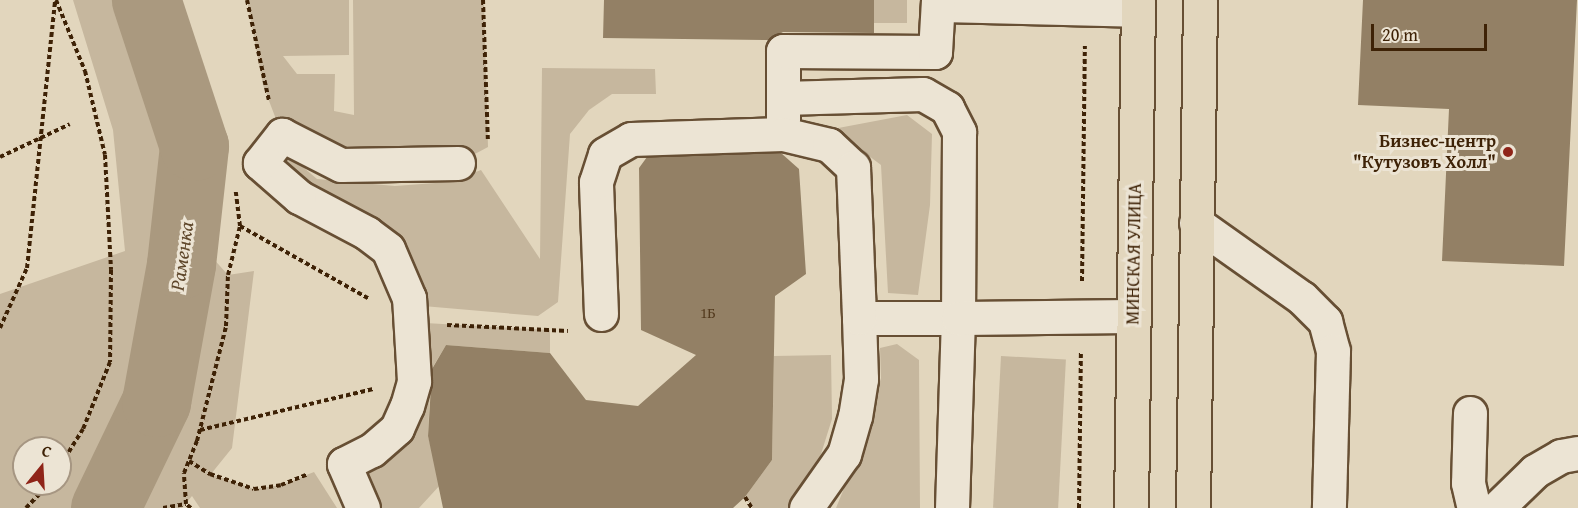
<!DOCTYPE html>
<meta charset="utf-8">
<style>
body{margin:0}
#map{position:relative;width:1578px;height:508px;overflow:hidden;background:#e2d6bd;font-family:"Gentium Book Plus",serif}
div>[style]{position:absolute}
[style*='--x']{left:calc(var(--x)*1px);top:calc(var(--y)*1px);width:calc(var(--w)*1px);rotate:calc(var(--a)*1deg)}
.green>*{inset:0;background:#c6b79e;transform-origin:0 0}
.river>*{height:69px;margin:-34.5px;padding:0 34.5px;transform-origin:34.5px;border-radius:34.5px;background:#aa997f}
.building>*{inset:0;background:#938065}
.path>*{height:4px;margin-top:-2px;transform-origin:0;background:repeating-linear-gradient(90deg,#3e2206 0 4.5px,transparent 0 7.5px)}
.roads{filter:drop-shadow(2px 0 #674f34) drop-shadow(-2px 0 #674f34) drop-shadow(0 2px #674f34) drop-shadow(0 -2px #674f34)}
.minor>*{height:33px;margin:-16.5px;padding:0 16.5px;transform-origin:16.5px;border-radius:16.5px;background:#ece4d4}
.major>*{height:33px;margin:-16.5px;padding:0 16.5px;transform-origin:16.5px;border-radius:16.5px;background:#e2d6bd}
.dots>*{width:16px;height:16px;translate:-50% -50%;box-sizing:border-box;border:3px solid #ece4d4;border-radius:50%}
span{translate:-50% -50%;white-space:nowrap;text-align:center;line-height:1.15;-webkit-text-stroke:6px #ece4d4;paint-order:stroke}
.number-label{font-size:15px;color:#533a1e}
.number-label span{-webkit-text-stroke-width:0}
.poi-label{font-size:18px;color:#3e2206;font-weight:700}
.right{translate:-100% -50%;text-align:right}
.street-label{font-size:18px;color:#3e2206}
.water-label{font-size:20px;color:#5e462a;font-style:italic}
.north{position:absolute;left:12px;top:436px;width:60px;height:60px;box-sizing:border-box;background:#ece4d4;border:2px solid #a69682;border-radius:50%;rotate:18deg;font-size:16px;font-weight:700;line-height:24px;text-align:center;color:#3e2206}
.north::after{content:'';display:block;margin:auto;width:21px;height:27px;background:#8f2418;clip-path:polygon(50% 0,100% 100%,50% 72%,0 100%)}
.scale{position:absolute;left:1371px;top:24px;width:116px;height:27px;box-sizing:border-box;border:3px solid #3e2206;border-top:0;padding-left:8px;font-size:18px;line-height:21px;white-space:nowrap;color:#3e2206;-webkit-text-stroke:4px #ece4d4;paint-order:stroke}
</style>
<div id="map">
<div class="green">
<div style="clip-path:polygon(evenodd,73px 0,146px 0,194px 146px,185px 227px,228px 275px,254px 271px,232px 448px,211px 474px,254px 489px,281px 485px,314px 472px,337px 508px,200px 508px,192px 496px,182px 508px,0 508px,0 294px,125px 251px,113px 130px,73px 0,24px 448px,60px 448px,60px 484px,24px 484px,24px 448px)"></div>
<div style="clip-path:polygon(247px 0,349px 0,349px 55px,283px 56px,297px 74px,335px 74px,334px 111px,354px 115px,353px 0,484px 0,488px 147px,458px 163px,341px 165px,282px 135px,263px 85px)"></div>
<div style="left:874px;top:0;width:33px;height:23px"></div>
<div style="clip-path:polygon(542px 68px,655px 69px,656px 94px,612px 94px,589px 110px,570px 134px,558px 302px,538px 316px,423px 306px,398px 275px,260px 163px,275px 143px,317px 179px,395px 186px,449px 182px,481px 170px,540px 259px)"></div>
<div style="clip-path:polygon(907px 115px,932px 134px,930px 205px,918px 295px,888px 293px,881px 165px,833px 129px)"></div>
<div style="clip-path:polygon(425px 323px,550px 330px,550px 353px,446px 345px,431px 370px,428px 436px,441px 484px,419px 508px,363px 508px,344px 464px,372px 450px)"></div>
<div style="clip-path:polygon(897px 344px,919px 360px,920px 508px,836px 508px,858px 454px,881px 378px,880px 348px)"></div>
<div style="clip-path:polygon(831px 355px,832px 419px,804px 508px,752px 508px,745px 497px,772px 460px,774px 356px)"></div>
<div style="left:1001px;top:356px;width:65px;height:152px;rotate:3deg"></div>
</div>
<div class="river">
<div style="--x:105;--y:508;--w:118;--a:-64.3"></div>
<div style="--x:156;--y:402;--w:140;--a:-79.7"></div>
<div style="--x:181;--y:264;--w:119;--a:-83.7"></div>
<div style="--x:194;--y:146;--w:154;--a:-108.2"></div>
</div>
<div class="building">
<div style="clip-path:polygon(604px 0,874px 0,874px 33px,783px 32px,768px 40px,603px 38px)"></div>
<div style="clip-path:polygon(1363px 0,1577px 0,1564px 266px,1442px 261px,1449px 109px,1358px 105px)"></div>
<div style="clip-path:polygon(781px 153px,799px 169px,806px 274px,775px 296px,772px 460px,745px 497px,733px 508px,443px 508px,428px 436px,432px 369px,446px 345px,550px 353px,586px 400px,638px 406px,696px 355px,641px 330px,639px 168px,647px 157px)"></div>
</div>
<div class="path">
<div style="--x:56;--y:0;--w:77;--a:67.8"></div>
<div style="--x:85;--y:71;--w:86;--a:76.6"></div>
<div style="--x:105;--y:155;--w:115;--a:87"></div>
<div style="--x:111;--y:270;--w:92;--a:90.6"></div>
<div style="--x:110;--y:362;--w:72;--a:111.9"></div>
<div style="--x:83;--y:429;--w:44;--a:121.9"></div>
<div style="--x:247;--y:0;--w:103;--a:77.7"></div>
<div style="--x:483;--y:0;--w:140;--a:88"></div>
<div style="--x:0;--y:157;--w:77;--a:-25.2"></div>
<div style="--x:240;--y:226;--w:147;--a:29.4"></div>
<div style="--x:1082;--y:281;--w:235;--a:-89.3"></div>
<div style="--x:447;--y:325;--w:121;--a:2.8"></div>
<div style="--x:0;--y:328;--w:66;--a:-65.8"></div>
<div style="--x:27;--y:268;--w:269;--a:-84"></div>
<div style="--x:200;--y:430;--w:178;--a:-13.3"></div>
<div style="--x:189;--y:461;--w:25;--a:32"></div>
<div style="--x:210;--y:474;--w:46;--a:18.8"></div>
<div style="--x:254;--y:489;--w:27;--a:-8"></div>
<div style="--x:281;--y:485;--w:29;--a:-22"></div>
<div style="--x:745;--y:497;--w:13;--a:58"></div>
<div style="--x:26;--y:508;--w:33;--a:-46"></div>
<div style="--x:163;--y:508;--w:23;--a:-10"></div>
<div style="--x:191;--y:508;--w:6;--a:-141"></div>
<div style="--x:186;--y:504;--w:31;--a:-94"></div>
<div style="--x:184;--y:473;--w:35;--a:-68"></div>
<div style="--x:197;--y:441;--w:119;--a:-75.8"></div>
<div style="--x:226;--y:326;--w:51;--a:-87.8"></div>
<div style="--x:228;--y:275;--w:50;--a:-76.2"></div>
<div style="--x:240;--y:226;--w:35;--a:-97"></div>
<div style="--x:1079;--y:508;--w:156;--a:-89.3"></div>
</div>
<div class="roads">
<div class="minor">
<div style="--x:938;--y:5;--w:200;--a:1.4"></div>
<div style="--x:783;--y:98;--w:140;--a:-1.6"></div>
<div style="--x:923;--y:94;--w:28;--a:30"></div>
<div style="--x:947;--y:108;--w:27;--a:63"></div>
<div style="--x:959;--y:132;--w:186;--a:90.3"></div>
<div style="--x:958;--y:318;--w:99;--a:180"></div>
<div style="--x:859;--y:318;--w:61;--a:88.1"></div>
<div style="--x:861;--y:379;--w:37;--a:99"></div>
<div style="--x:855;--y:416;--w:40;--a:106"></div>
<div style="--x:844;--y:454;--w:66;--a:125.1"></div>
<div style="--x:783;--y:120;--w:69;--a:-90"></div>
<div style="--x:783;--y:51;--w:152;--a:0.4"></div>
<div style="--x:935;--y:52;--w:52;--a:-86.7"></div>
<div style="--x:1196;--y:223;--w:130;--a:35.3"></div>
<div style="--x:1302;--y:298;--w:33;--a:45"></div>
<div style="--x:1325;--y:321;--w:31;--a:75"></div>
<div style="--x:1333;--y:351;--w:157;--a:91.5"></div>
<div style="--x:601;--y:314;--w:132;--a:-92.2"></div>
<div style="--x:596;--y:182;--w:29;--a:-72"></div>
<div style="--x:605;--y:154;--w:30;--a:-30"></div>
<div style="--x:631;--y:139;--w:152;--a:-1.9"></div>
<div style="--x:783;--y:134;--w:47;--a:13.4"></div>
<div style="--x:829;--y:145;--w:33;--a:43"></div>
<div style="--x:853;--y:167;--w:151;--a:87.7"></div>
<div style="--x:1470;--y:413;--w:70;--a:91.6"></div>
<div style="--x:1468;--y:483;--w:26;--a:77"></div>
<div style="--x:363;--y:508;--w:48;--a:-113.4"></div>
<div style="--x:344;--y:464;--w:31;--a:-27"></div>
<div style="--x:372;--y:450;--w:33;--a:-41"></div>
<div style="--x:397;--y:428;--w:24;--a:-66"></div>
<div style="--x:407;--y:406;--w:26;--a:-74"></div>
<div style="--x:414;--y:381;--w:83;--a:-93.4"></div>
<div style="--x:409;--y:298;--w:53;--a:-113.2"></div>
<div style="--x:388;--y:249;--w:26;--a:-143"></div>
<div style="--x:367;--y:233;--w:77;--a:-152.1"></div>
<div style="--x:299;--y:197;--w:52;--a:-138.9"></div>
<div style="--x:260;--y:163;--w:36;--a:-52"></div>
<div style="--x:282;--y:135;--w:66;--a:27"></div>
<div style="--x:341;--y:165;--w:117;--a:-1"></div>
<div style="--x:952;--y:508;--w:190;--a:-88.2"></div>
<div style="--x:958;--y:318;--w:176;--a:-0.7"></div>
<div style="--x:1497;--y:508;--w:53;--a:-44.2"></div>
<div style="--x:1535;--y:471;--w:30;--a:-30"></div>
<div style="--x:1561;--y:456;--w:17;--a:-10"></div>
</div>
<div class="major">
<div style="--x:1131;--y:508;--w:508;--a:-89.21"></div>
<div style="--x:1193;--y:508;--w:508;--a:-89.21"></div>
</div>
</div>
<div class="dots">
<div style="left:1508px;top:152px;background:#8f2418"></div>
</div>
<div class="number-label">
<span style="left:708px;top:313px">1Б</span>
</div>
<div class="poi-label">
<span class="right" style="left:1496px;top:152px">Бизнес-центр<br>"Кутузовъ Холл"</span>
</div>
<div class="street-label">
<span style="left:1134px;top:254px;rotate:-89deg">МИНСКАЯ УЛИЦА</span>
</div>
<div class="water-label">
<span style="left:181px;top:256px;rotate:-82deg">Раменка</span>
</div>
<div class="north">С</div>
<div class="scale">20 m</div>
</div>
